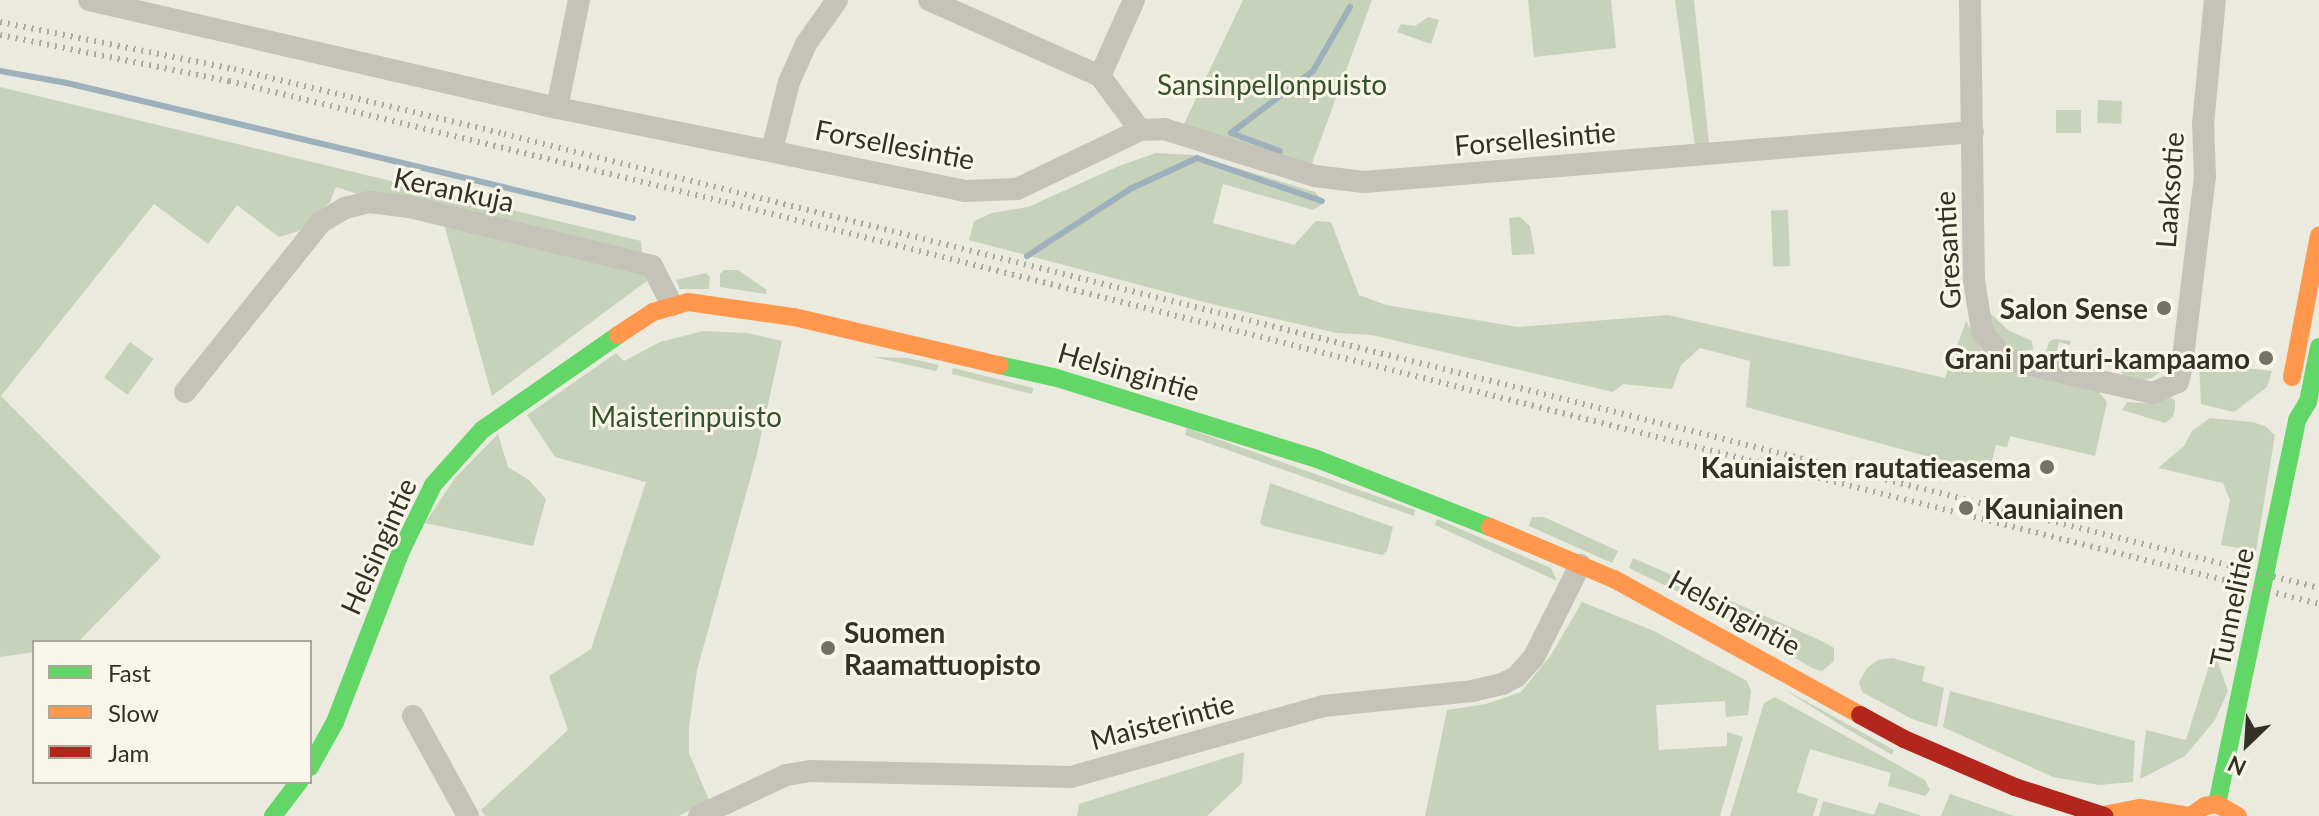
<!DOCTYPE html>
<style>
body{margin:0}
#map{position:relative;width:2319px;height:816px;overflow:hidden;background:#ebeadf;font-family:Lato,sans-serif}
div>[style]{position:absolute}
[style*='--x']{left:calc(var(--x)*1px);top:calc(var(--y)*1px);width:calc(var(--w)*1px);rotate:calc(var(--a)*1deg)}
.green>*{inset:0;background:#c6d2ba;transform-origin:0 0}
.stream>*{height:6px;margin:-3px;padding:0 3px;transform-origin:3px;border-radius:3px;background:#9cb1bb}
.street>*{height:22px;margin:-11px;padding:0 11px;transform-origin:11px;border-radius:11px;background:#c4c2b9}
.fast>*{height:18px;margin:-9px;padding:0 9px;transform-origin:9px;border-radius:9px;background:#63d668}
.slow>*{height:18px;margin:-9px;padding:0 9px;transform-origin:9px;border-radius:9px;background:#ff974d}
.jam>*{height:18px;margin:-9px;padding:0 9px;transform-origin:9px;border-radius:9px;background:#b3261e}
.rail>*{height:6px;margin-top:-3px;transform-origin:0;background:repeating-linear-gradient(90deg,#acaaa3 0 2px,transparent 0 8px)}
.dots>*{width:22px;height:22px;translate:-50% -50%;box-sizing:border-box;border:4px solid #f8f6e6;border-radius:50%}
span{translate:-50% -50%;white-space:nowrap;text-align:center;line-height:1.15;-webkit-text-stroke:6px #f8f6e6;paint-order:stroke}
.park-label{font-size:28px;color:#37522c}
.street-label{font-size:28px;color:#353027}
.poi-label{font-size:28px;color:#353027;font-weight:700}
.right{translate:-100% -50%;text-align:right}
.left{translate:0 -50%;text-align:left}
.legend{position:absolute;left:32px;top:640px;width:280px;height:144px;box-sizing:border-box;background:#f8f6e6;border:2px solid #aaa79a;margin:0;padding:10px 14px;list-style:none;font-size:24px;color:#353027}
.legend li{display:flex;align-items:center;gap:16px;height:40px}
.legend b{width:40px;border:2px solid #aaa79a}
.north{position:absolute;left:2207px;top:704px;width:80px;height:80px;-webkit-text-stroke:6px #f8f6e6;paint-order:stroke;rotate:205deg;font-size:22px;font-weight:700;line-height:32px;text-align:center;color:#353027}
.north::after{content:'';display:block;margin:auto;width:28px;height:36px;background:#353027;clip-path:polygon(50% 0,100% 100%,50% 72%,0 100%)}
</style>
<div id="map">
<div class="green">
<div style="clip-path:polygon(1243px 0,1372px 0,1311px 166px,1182px 128px)"></div>
<div style="clip-path:polygon(1528px 0,1611px 0,1616px 48px,1534px 57px)"></div>
<div style="clip-path:polygon(1675px 0,1694px 0,1709px 144px,1695px 146px)"></div>
<div style="clip-path:polygon(1428px 17px,1439px 20px,1431px 44px,1397px 32px,1401px 24px,1415px 26px)"></div>
<div style="clip-path:polygon(0 87px,641px 241px,642px 257px,367px 197px,336px 187px,330px 202px,299px 231px,279px 237px,237px 205px,208px 244px,154px 204px,1px 396px,161px 557px,78px 642px,34px 642px,34px 652px,0 657px)"></div>
<div style="left:2098px;top:100px;width:24px;height:23px;rotate:2deg"></div>
<div style="left:2056px;top:110px;width:25px;height:23px"></div>
<div style="clip-path:polygon(1156px 153px,1194px 155px,1315px 192px,1324px 203px,1313px 210px,1223px 184px,1213px 223px,1294px 245px,1316px 221px,1331px 222px,1359px 295px,1386px 305px,1518px 327px,1668px 315px,1945px 378px,1966px 321px,1988px 361px,2020px 374px,2098px 391px,2107px 402px,2095px 456px,2010px 436px,2007px 447px,1996px 445px,1992px 461px,1956px 464px,1746px 407px,1750px 361px,1700px 348px,1681px 365px,1672px 389px,1623px 384px,1613px 392px,1372px 335px,1337px 333px,1208px 303px,969px 240px,974px 221px,992px 213px,1028px 207px,1119px 166px)"></div>
<div style="left:1788px;top:210px;width:56px;height:17px;rotate:88deg"></div>
<div style="clip-path:polygon(1520px 217px,1530px 226px,1535px 254px,1512px 255px,1509px 218px)"></div>
<div style="clip-path:polygon(444px 224px,642px 271px,648px 280px,492px 396px)"></div>
<div style="clip-path:polygon(724px 270px,738px 270px,767px 290px,766px 294px,720px 287px,720px 274px)"></div>
<div style="clip-path:polygon(706px 273px,710px 277px,709px 289px,680px 289px,676px 280px)"></div>
<div style="clip-path:polygon(1989px 312px,2008px 330px,2032px 341px,2033px 350px,2018px 351px,2002px 343px,1991px 329px)"></div>
<div style="clip-path:polygon(703px 331px,748px 333px,782px 341px,756px 458px,697px 670px,689px 727px,689px 753px,709px 800px,679px 816px,485px 816px,481px 810px,568px 730px,549px 676px,591px 649px,646px 482px,555px 457px,527px 415px,616px 353px,624px 361px,660px 342px)"></div>
<div style="clip-path:polygon(2054px 339px,2071px 341px,2070px 345px,2059px 342px,2055px 360px,2045px 355px,2049px 342px)"></div>
<div style="left:130px;top:342px;width:29px;height:44px;rotate:36deg"></div>
<div style="clip-path:polygon(873px 357px,907px 358px,939px 365px,936px 371px)"></div>
<div style="clip-path:polygon(2123px 358px,2155px 364px,2165px 368px,2152px 378px,2143px 380px,2122px 375px)"></div>
<div style="clip-path:polygon(2199px 363px,2272px 371px,2267px 387px,2234px 412px,2201px 404px)"></div>
<div style="left:953px;top:368px;width:83px;height:6px;rotate:14deg"></div>
<div style="clip-path:polygon(2169px 396px,2175px 401px,2175px 408px,2173px 417px,2165px 423px,2122px 410px,2127px 402px,2144px 403px)"></div>
<div style="clip-path:polygon(2210px 418px,2252px 422px,2265px 426px,2275px 435px,2256px 551px,2221px 545px,2230px 500px,2223px 483px,2158px 468px,2184px 446px,2192px 431px)"></div>
<div style="clip-path:polygon(1187px 428px,1415px 510px,1414px 516px,1185px 435px)"></div>
<div style="clip-path:polygon(498px 434px,508px 467px,529px 480px,546px 499px,533px 546px,425px 523px,455px 478px)"></div>
<div style="clip-path:polygon(1270px 483px,1393px 527px,1387px 551px,1382px 555px,1264px 526px,1260px 523px)"></div>
<div style="clip-path:polygon(1532px 517px,1544px 517px,1618px 551px,1612px 563px,1529px 526px)"></div>
<div style="clip-path:polygon(1437px 519px,1551px 568px,1557px 581px,1435px 525px)"></div>
<div style="clip-path:polygon(1633px 558px,1824px 642px,1834px 648px,1834px 661px,1822px 671px,1814px 669px,1697px 601px,1629px 568px)"></div>
<div style="clip-path:polygon(1582px 602px,1654px 631px,1747px 681px,1751px 691px,1748px 715px,1726px 717px,1725px 701px,1656px 705px,1659px 750px,1727px 746px,1727px 732px,1743px 737px,1720px 816px,1425px 816px,1447px 710px,1486px 704px,1521px 692px,1551px 655px)"></div>
<div style="clip-path:polygon(2216px 643px,2216px 657px,2228px 691px,2215px 720px,2185px 756px,2140px 779px,2146px 730px,2186px 740px)"></div>
<div style="clip-path:polygon(1892px 658px,1925px 667px,1922px 681px,1944px 688px,1937px 727px,1912px 719px,1862px 692px,1859px 682px,1867px 668px,1878px 660px)"></div>
<div style="clip-path:polygon(1782px 688px,1894px 750px,1892px 755px,1842px 726px)"></div>
<div style="clip-path:polygon(1950px 691px,2135px 741px,2133px 782px,2099px 785px,2053px 777px,1943px 727px)"></div>
<div style="clip-path:polygon(1775px 697px,1925px 780px,1930px 790px,1925px 796px,1888px 786px,1891px 773px,1810px 749px,1797px 792px,1818px 799px,1813px 816px,1730px 816px,1764px 703px)"></div>
<div style="clip-path:polygon(1244px 752px,1242px 783px,1207px 816px,1077px 816px,1079px 804px)"></div>
<div style="clip-path:polygon(1950px 794px,2014px 816px,1941px 816px)"></div>
<div style="clip-path:polygon(1823px 801px,1874px 815px,1879px 802px,1922px 816px,1819px 816px)"></div>
</div>
<div class="stream">
<div style="--x:0;--y:71;--w:68;--a:10.2"></div>
<div style="--x:67;--y:83;--w:582;--a:13.42"></div>
<div style="--x:1231;--y:133;--w:103;--a:-37.1"></div>
<div style="--x:1313;--y:71;--w:74;--a:-60"></div>
<div style="--x:1231;--y:133;--w:52;--a:20.2"></div>
<div style="--x:1027;--y:256;--w:123;--a:-33"></div>
<div style="--x:1130;--y:189;--w:74;--a:-24.8"></div>
<div style="--x:1197;--y:158;--w:132;--a:19"></div>
</div>
<div class="street">
<div style="--x:89;--y:0;--w:466;--a:13"></div>
<div style="--x:543;--y:105;--w:430;--a:11.5"></div>
<div style="--x:964;--y:191;--w:53;--a:-2.2"></div>
<div style="--x:1017;--y:189;--w:136;--a:-25.6"></div>
<div style="--x:1140;--y:130;--w:24;--a:-2"></div>
<div style="--x:1164;--y:129;--w:158;--a:17.3"></div>
<div style="--x:1315;--y:176;--w:49;--a:7"></div>
<div style="--x:1364;--y:182;--w:611;--a:-4.69"></div>
<div style="--x:929;--y:0;--w:187;--a:24"></div>
<div style="--x:1134;--y:0;--w:83;--a:114.1"></div>
<div style="--x:1100;--y:76;--w:67;--a:53.5"></div>
<div style="--x:1970;--y:0;--w:280;--a:89.2"></div>
<div style="--x:1974;--y:280;--w:52;--a:81.1"></div>
<div style="--x:1982;--y:331;--w:29;--a:52"></div>
<div style="--x:2000;--y:354;--w:18;--a:27"></div>
<div style="--x:2016;--y:362;--w:140;--a:12.8"></div>
<div style="--x:2153;--y:393;--w:27;--a:-24"></div>
<div style="--x:2178;--y:382;--w:16;--a:-76"></div>
<div style="--x:2182;--y:366;--w:191;--a:-83.1"></div>
<div style="--x:2205;--y:176;--w:52;--a:-92.2"></div>
<div style="--x:2203;--y:124;--w:125;--a:-84.5"></div>
<div style="--x:557;--y:108;--w:110;--a:-78.5"></div>
<div style="--x:772;--y:150;--w:70;--a:-76"></div>
<div style="--x:789;--y:82;--w:42;--a:-65.9"></div>
<div style="--x:806;--y:44;--w:54;--a:-54.8"></div>
<div style="--x:185;--y:392;--w:218;--a:-51.3"></div>
<div style="--x:321;--y:222;--w:28;--a:-30"></div>
<div style="--x:345;--y:208;--w:25;--a:-14"></div>
<div style="--x:369;--y:202;--w:41;--a:7"></div>
<div style="--x:410;--y:207;--w:249;--a:13.7"></div>
<div style="--x:652;--y:266;--w:44;--a:62.9"></div>
<div style="--x:413;--y:716;--w:114;--a:61.2"></div>
<div style="--x:699;--y:816;--w:96;--a:-25.2"></div>
<div style="--x:786;--y:775;--w:24;--a:-9"></div>
<div style="--x:810;--y:771;--w:261;--a:1.3"></div>
<div style="--x:1071;--y:777;--w:262;--a:-15.7"></div>
<div style="--x:1323;--y:706;--w:150;--a:-5.7"></div>
<div style="--x:1472;--y:691;--w:31;--a:-13"></div>
<div style="--x:1502;--y:684;--w:16;--a:-27"></div>
<div style="--x:1516;--y:677;--w:27;--a:-48"></div>
<div style="--x:1534;--y:657;--w:103;--a:-63.4"></div>
</div>
<div class="fast">
<div style="--x:999;--y:365;--w:59;--a:12.6"></div>
<div style="--x:1057;--y:378;--w:272;--a:17.3"></div>
<div style="--x:1317;--y:459;--w:186;--a:21.5"></div>
<div style="--x:310;--y:767;--w:51;--a:-60.9"></div>
<div style="--x:335;--y:722;--w:183;--a:-68.9"></div>
<div style="--x:401;--y:551;--w:73;--a:-64.1"></div>
<div style="--x:433;--y:485;--w:74;--a:-48.3"></div>
<div style="--x:482;--y:430;--w:166;--a:-34.9"></div>
<div style="--x:2217;--y:804;--w:392;--a:-78.2"></div>
<div style="--x:2297;--y:420;--w:21;--a:-59"></div>
<div style="--x:2308;--y:402;--w:56;--a:-78.7"></div>
<div style="--x:273;--y:816;--w:43;--a:-52.6"></div>
</div>
<div class="slow">
<div style="--x:618;--y:335;--w:42;--a:-33.3"></div>
<div style="--x:653;--y:312;--w:36;--a:-16"></div>
<div style="--x:688;--y:302;--w:107;--a:8.1"></div>
<div style="--x:794;--y:317;--w:211;--a:13.2"></div>
<div style="--x:2292;--y:377;--w:144;--a:-79.2"></div>
<div style="--x:1490;--y:527;--w:134;--a:22.8"></div>
<div style="--x:1614;--y:579;--w:281;--a:28.9"></div>
<div style="--x:2103;--y:815;--w:38;--a:-11"></div>
<div style="--x:2140;--y:808;--w:52;--a:8.9"></div>
<div style="--x:2192;--y:815;--w:16;--a:-35"></div>
<div style="--x:2205;--y:806;--w:12;--a:-9"></div>
<div style="--x:2217;--y:804;--w:24;--a:30"></div>
</div>
<div class="jam">
<div style="--x:1860;--y:715;--w:50;--a:28.6"></div>
<div style="--x:1904;--y:739;--w:121;--a:23.4"></div>
<div style="--x:2015;--y:787;--w:94;--a:18"></div>
</div>
<div class="rail">
<div style="--x:0;--y:22;--w:239;--a:11.4"></div>
<div style="--x:234;--y:69;--w:278;--a:13.5"></div>
<div style="--x:504;--y:134;--w:1871;--a:14.04"></div>
<div style="--x:0;--y:35;--w:234;--a:11.4"></div>
<div style="--x:229;--y:81;--w:511;--a:13.71"></div>
<div style="--x:725;--y:202;--w:1644;--a:14.15"></div>
</div>
<div class="dots">
<div style="left:2164px;top:308px;background:#757167"></div>
<div style="left:2266px;top:358px;background:#757167"></div>
<div style="left:2047px;top:467px;background:#757167"></div>
<div style="left:1966px;top:508px;background:#757167"></div>
<div style="left:828px;top:648px;background:#757167"></div>
</div>
<div class="park-label">
<span style="left:1272px;top:84px">Sansinpellonpuisto</span>
<span style="left:686px;top:416px">Maisterinpuisto</span>
</div>
<div class="street-label">
<span style="left:1535px;top:138px;rotate:-5deg">Forsellesintie</span>
<span style="left:895px;top:144px;rotate:11deg">Forsellesintie</span>
<span style="left:454px;top:189px;rotate:12deg">Kerankuja</span>
<span style="left:2169px;top:190px;rotate:-86deg">Laaksotie</span>
<span style="left:1947px;top:250px;rotate:-93deg">Gresantie</span>
<span style="left:1129px;top:371px;rotate:16deg">Helsingintie</span>
<span style="left:378px;top:546px;rotate:-66deg">Helsingintie</span>
<span style="left:2231px;top:607px;rotate:-78deg">Tunnelitie</span>
<span style="left:1735px;top:612px;rotate:29deg">Helsingintie</span>
<span style="left:1162px;top:721px;rotate:-15deg">Maisterintie</span>
</div>
<div class="poi-label">
<span class="right" style="left:2148px;top:308px">Salon Sense</span>
<span class="right" style="left:2250px;top:358px">Grani parturi-kampaamo</span>
<span class="right" style="left:2031px;top:467px">Kauniaisten rautatieasema</span>
<span class="left" style="left:1984px;top:508px">Kauniainen</span>
<span class="left" style="left:844px;top:648px">Suomen<br>Raamattuopisto</span>
</div>
<ul class="legend">
<li><b style="height:10px;background:#63d668"></b>Fast</li>
<li><b style="height:10px;background:#ff974d"></b>Slow</li>
<li><b style="height:10px;background:#b3261e"></b>Jam</li>
</ul>
<div class="north">N</div>
</div>
